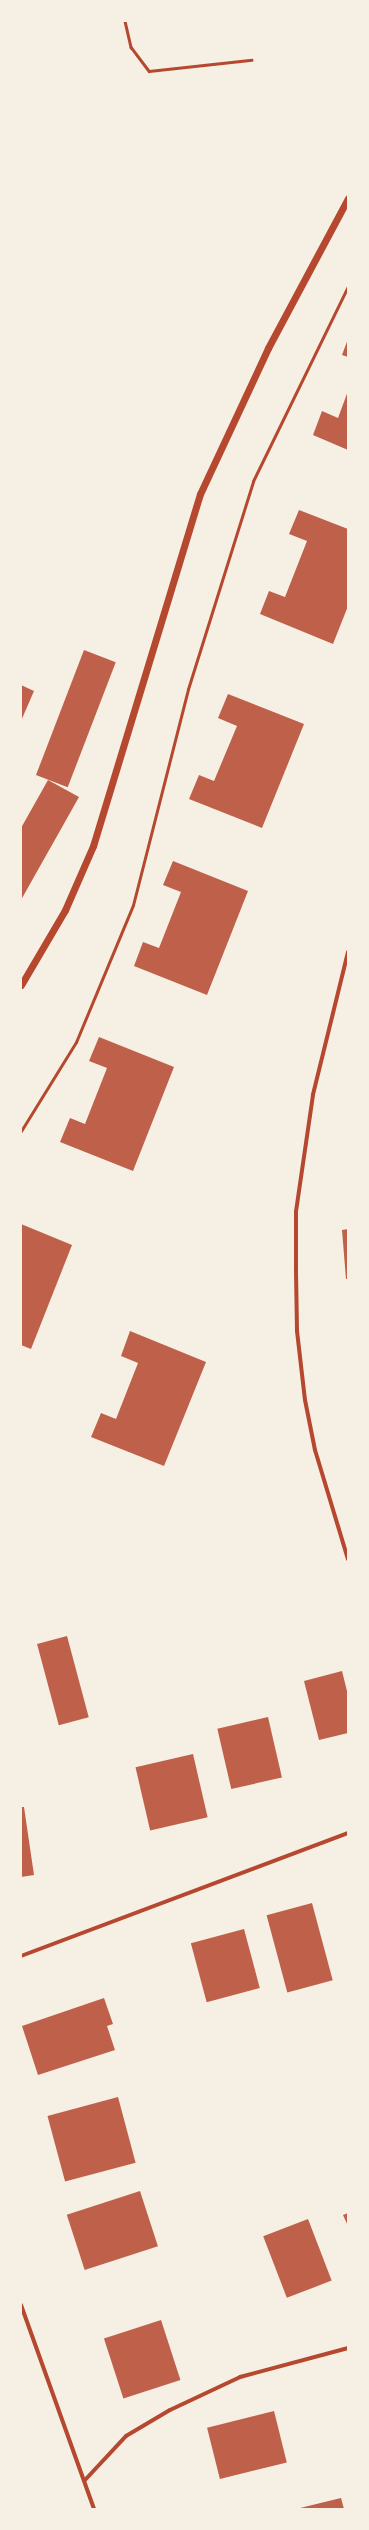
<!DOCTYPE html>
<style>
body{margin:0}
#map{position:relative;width:369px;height:2530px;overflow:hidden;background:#f6efe4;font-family:"Golos Text",sans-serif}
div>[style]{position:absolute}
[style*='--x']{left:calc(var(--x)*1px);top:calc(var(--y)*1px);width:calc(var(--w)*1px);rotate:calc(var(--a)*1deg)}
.building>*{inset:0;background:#bf614a;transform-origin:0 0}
.path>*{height:2.5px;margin:-1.25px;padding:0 1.25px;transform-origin:1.25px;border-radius:1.25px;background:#b5482f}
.service>*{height:3px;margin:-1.5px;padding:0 1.5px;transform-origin:1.5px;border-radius:1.5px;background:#b5482f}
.minor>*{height:4px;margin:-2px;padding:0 2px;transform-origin:2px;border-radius:2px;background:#b5482f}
.tertiary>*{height:7px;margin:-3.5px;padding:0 3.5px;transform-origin:3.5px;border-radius:3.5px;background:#b5482f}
span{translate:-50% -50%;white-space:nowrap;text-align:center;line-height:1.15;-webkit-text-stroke:4px #f6efe4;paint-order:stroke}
.frame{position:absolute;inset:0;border:22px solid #f6efe4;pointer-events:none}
</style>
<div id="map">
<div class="building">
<div style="clip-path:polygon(348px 339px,348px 357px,342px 355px)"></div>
<div style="clip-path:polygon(348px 391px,348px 450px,313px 435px,322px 411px,338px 418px)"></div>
<div style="clip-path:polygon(299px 510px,348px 529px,348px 606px,333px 644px,260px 614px,269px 591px,285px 597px,307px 541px,289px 534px)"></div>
<div style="left:84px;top:650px;width:34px;height:134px;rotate:21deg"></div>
<div style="clip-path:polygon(21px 685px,34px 691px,21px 721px)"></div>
<div style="clip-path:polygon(228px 694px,304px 724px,262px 828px,189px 799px,199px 775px,214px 781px,237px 726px,218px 718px)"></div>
<div style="clip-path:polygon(48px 780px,79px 797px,21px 900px,21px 828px)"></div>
<div style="clip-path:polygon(173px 861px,248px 891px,207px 995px,134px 966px,143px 942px,159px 948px,181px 892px,163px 885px)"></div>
<div style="clip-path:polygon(99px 1037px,174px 1067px,133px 1171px,60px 1142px,70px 1118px,85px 1124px,107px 1068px,89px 1061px)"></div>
<div style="clip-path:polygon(21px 1224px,72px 1245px,31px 1349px,21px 1345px)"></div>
<div style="clip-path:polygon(348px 1229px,348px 1279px,346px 1279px,342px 1230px)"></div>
<div style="clip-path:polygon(130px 1331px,206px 1362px,164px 1466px,91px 1437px,101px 1413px,116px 1419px,138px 1363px,121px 1356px)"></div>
<div style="left:67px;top:1636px;width:84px;height:31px;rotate:75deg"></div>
<div style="clip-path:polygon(342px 1671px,348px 1695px,348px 1733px,319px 1740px,304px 1681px)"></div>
<div style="left:268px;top:1717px;width:62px;height:52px;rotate:77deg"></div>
<div style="left:193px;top:1754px;width:65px;height:59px;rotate:77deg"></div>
<div style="clip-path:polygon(21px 1807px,24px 1807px,34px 1875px,21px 1877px)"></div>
<div style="left:312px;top:1903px;width:80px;height:47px;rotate:75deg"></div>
<div style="left:244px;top:1929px;width:61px;height:55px;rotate:75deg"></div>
<div style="clip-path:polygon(104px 1998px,113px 2024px,107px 2026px,115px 2050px,38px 2075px,22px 2026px)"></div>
<div style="left:118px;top:2097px;width:68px;height:73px;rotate:75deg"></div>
<div style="left:140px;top:2191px;width:58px;height:77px;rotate:72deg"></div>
<div style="clip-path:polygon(348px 2213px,348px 2226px,343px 2215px)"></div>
<div style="left:308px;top:2219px;width:66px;height:48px;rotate:69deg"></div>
<div style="left:161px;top:2320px;width:63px;height:60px;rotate:72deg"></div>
<div style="left:274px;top:2411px;width:53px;height:69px;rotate:76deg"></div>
<div style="clip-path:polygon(341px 2498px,344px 2509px,300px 2509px,300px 2508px)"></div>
</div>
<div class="path">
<div style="--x:125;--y:21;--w:27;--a:77"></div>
<div style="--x:131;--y:47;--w:30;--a:53"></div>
<div style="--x:149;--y:71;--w:103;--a:-6.2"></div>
</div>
<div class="service">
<div style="--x:21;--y:1131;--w:105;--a:-58.3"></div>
<div style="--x:76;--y:1042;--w:148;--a:-67.4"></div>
<div style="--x:133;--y:905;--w:223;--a:-75.7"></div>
<div style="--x:188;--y:689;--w:218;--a:-72.6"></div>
<div style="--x:253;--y:481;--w:217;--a:-64"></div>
</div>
<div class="minor">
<div style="--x:348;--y:952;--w:147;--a:103.8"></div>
<div style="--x:313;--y:1095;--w:118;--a:98.3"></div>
<div style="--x:296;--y:1212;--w:60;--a:90"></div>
<div style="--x:296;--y:1272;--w:59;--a:89"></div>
<div style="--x:297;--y:1331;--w:69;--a:83.4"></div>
<div style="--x:305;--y:1400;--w:51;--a:78.7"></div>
<div style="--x:315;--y:1450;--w:114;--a:73.2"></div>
<div style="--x:21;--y:1956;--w:349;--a:-20.6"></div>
<div style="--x:21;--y:2305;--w:217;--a:70.3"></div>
<div style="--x:85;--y:2480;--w:60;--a:-47"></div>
<div style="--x:126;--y:2436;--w:51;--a:-30.6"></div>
<div style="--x:170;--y:2410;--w:77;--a:-25.2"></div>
<div style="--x:240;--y:2377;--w:112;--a:-15"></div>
</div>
<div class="tertiary">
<div style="--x:21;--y:985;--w:87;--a:-59.6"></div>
<div style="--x:65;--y:910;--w:70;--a:-66.4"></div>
<div style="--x:93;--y:846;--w:368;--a:-73.1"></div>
<div style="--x:200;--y:494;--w:161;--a:-65"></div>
<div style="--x:268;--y:348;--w:170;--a:-61.9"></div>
</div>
<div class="frame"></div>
</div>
